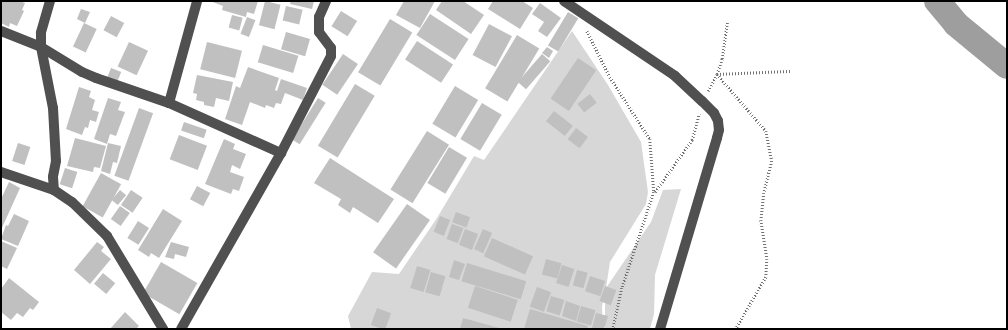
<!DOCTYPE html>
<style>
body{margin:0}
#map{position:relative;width:1008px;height:330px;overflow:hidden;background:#fff;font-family:"DejaVu Sans",sans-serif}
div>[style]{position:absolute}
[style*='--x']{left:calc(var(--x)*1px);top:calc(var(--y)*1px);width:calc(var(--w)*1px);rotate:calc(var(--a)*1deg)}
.green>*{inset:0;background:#d7d7d7}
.river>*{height:26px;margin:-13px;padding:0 13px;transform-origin:13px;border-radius:13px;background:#9e9e9e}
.building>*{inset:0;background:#c0c0c0;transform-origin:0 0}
.path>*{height:2.5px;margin-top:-1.25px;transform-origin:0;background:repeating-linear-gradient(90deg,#727272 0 1px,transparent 0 3px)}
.minor>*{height:10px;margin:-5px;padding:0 5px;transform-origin:5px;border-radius:5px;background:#505050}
span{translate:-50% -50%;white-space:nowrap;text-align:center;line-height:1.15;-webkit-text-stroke:3px #fff;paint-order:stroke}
.frame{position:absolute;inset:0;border:2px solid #000;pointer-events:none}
</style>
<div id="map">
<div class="green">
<div style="clip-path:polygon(572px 31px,608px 85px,641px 142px,648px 192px,646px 204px,610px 262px,606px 288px,651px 222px,663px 190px,681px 189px,655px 275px,654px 314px,650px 329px,605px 329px,605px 291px,602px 307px,603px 329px,351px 329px,348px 316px,372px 272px,399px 274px,437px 218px,474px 156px,484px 160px)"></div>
</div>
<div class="river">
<div style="--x:937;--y:1;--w:30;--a:50"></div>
<div style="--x:956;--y:24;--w:66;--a:39.5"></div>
</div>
<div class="building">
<div style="clip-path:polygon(1px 1px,19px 1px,25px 3px,22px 10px,24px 11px,17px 26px,10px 23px,9px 27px,1px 23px)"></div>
<div style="clip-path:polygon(210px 1px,258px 1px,254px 14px,247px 12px,246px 17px,222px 10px,223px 6px)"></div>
<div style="left:265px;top:1px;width:16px;height:25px;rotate:14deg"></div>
<div style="clip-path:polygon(291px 1px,314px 1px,312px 9px,290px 4px)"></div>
<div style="clip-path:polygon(404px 1px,435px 1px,420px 28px,396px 15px)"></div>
<div style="clip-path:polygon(442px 1px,463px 1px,484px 15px,471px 34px,436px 10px)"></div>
<div style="clip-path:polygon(493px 1px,522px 1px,533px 8px,520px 29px,488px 9px)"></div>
<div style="clip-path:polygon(540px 3px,561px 18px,547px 37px,538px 31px,544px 22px,532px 14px)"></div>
<div style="left:286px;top:6px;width:17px;height:15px;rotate:13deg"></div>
<div style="clip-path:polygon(81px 9px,90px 12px,85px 23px,77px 19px)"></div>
<div style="left:341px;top:11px;width:19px;height:18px;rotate:32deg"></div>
<div style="left:568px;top:12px;width:12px;height:39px;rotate:31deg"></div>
<div style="left:430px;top:14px;width:46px;height:25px;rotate:33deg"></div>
<div style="left:232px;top:15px;width:11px;height:13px;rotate:15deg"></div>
<div style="left:111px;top:16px;width:15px;height:16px;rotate:28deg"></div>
<div style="left:247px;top:17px;width:9px;height:18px;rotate:21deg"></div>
<div style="left:390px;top:19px;width:26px;height:62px;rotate:31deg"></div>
<div style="left:84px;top:23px;width:14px;height:26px;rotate:25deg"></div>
<div style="left:489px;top:24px;width:26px;height:35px;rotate:28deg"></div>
<div style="left:286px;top:32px;width:25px;height:18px;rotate:16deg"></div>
<div style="left:517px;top:35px;width:26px;height:62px;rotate:31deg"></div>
<div style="left:417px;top:41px;width:43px;height:22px;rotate:33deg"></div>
<div style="left:129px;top:42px;width:21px;height:27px;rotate:25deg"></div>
<div style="left:207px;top:42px;width:36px;height:28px;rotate:14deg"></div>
<div style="left:263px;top:45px;width:37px;height:18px;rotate:17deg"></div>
<div style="clip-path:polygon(547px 47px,553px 51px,549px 58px,542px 53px)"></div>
<div style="left:343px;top:54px;width:18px;height:37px;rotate:34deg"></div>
<div style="left:542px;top:54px;width:11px;height:37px;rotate:41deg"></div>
<div style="left:578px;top:58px;width:22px;height:49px;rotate:34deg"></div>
<div style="clip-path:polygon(248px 67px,279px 78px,275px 90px,277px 91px,281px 79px,307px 88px,303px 100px,285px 93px,281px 104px,276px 103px,274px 108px,266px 105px,265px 108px,250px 102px,242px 125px,225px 119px,236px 86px,240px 88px)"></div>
<div style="left:111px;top:68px;width:11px;height:12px;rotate:22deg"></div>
<div style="clip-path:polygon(197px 75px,233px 82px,229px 101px,216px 98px,214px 107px,204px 105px,204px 102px,196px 100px,197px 94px,193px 93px)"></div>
<div style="left:355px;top:84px;width:23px;height:72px;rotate:31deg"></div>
<div style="left:455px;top:86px;width:27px;height:44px;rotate:31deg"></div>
<div style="clip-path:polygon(79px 87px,91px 91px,89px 97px,95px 100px,92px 110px,99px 112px,96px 122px,90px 120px,88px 128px,85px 127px,82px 135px,66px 129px)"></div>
<div style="left:590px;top:94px;width:11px;height:16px;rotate:52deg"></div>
<div style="clip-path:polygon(108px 98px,121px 102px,118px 110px,125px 112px,116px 136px,110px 134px,107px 144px,94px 139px)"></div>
<div style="left:318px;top:98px;width:9px;height:49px;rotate:32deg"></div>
<div style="left:482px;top:103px;width:23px;height:42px;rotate:31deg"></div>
<div style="left:139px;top:108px;width:15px;height:72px;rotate:20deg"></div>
<div style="left:554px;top:111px;width:24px;height:13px;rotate:38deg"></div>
<div style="left:184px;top:122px;width:24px;height:9px;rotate:19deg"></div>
<div style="left:576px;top:128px;width:15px;height:14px;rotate:37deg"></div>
<div style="left:427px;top:131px;width:26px;height:69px;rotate:32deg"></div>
<div style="left:179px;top:135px;width:30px;height:26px;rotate:21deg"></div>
<div style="clip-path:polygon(75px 138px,106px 146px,100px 168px,94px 167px,93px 172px,67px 166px)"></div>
<div style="clip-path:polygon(224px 139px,235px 144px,233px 149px,246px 154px,240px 169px,232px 165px,230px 172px,244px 177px,239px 191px,233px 189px,231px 194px,205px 184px)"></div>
<div style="left:18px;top:143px;width:13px;height:19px;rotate:18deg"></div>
<div style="clip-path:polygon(108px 143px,121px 146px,117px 163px,113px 162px,110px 174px,101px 171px)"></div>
<div style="left:449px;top:147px;width:21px;height:42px;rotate:31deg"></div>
<div style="clip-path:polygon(330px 158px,394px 199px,378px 223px,353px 207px,350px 213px,338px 205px,341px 199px,314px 183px)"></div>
<div style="left:65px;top:168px;width:13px;height:17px;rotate:18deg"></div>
<div style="left:101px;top:173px;width:23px;height:38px;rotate:29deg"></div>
<div style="clip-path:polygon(9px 182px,20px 188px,1px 230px,1px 199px)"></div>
<div style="left:197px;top:186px;width:15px;height:15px;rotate:28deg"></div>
<div style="left:120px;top:190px;width:8px;height:13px;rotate:40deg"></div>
<div style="left:131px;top:190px;width:14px;height:18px;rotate:34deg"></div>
<div style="left:407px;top:204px;width:28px;height:59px;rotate:35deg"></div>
<div style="left:120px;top:206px;width:12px;height:16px;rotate:35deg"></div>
<div style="clip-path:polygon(163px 209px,182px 221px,159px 258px,151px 253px,149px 257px,138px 250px)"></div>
<div style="left:456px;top:212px;width:15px;height:11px;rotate:20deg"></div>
<div style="clip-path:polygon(14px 214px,29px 221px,18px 246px,1px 239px,6px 225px,8px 226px)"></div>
<div style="left:440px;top:216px;width:11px;height:17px;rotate:22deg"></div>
<div style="left:138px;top:221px;width:13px;height:20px;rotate:32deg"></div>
<div style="left:452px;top:224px;width:12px;height:16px;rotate:20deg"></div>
<div style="left:465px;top:229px;width:14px;height:17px;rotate:21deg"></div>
<div style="left:483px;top:229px;width:10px;height:22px;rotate:24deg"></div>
<div style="left:492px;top:238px;width:45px;height:20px;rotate:24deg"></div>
<div style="clip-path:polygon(1px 241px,17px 248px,7px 269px,1px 266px)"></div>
<div style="clip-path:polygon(97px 242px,104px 247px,101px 251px,111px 259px,90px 284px,74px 270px)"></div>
<div style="clip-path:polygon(171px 242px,189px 247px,186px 257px,175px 254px,174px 259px,165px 257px)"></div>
<div style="left:546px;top:259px;width:16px;height:16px;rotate:15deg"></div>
<div style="clip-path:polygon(454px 260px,465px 264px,459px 280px,449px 277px)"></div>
<div style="left:161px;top:262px;width:42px;height:36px;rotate:30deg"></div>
<div style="left:467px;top:263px;width:62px;height:19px;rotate:17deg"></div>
<div style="left:562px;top:265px;width:13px;height:19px;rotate:18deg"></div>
<div style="left:417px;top:266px;width:14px;height:23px;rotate:17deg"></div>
<div style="left:577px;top:270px;width:11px;height:16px;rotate:15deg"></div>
<div style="left:431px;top:272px;width:15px;height:21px;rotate:16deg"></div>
<div style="left:103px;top:273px;width:16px;height:14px;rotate:40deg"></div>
<div style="left:590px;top:276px;width:16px;height:16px;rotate:18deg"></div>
<div style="clip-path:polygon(9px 278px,39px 302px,33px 310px,30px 308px,23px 317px,17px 313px,11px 320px,1px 312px,2px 301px,1px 289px)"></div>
<div style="left:475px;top:286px;width:45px;height:23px;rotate:18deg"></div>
<div style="left:605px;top:286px;width:12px;height:16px;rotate:20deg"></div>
<div style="left:537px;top:287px;width:15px;height:21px;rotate:20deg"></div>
<div style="left:551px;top:296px;width:14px;height:16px;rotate:17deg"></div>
<div style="clip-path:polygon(566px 301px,580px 306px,576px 321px,562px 316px)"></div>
<div style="left:581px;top:306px;width:15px;height:16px;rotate:16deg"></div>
<div style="left:377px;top:308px;width:15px;height:18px;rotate:20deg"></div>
<div style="clip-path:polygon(530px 309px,588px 326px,587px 329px,524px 329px)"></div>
<div style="clip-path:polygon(125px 312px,139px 326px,136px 329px,110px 329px)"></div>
<div style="clip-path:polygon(596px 313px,608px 316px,604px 329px,592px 328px)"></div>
<div style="clip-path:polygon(463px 318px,503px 329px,460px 329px)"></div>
</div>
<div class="path">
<div style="--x:587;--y:31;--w:51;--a:63.4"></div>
<div style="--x:610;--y:77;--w:74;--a:57.2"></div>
<div style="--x:650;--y:139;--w:53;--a:85.7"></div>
<div style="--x:654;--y:192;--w:101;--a:108.4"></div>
<div style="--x:622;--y:288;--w:42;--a:102.4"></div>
<div style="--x:717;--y:74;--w:75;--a:49.3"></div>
<div style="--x:766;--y:131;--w:31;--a:79"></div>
<div style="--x:772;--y:161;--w:33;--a:104"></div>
<div style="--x:764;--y:193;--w:27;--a:96"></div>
<div style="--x:761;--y:220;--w:39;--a:81"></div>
<div style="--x:767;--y:259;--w:18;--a:93"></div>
<div style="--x:766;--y:277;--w:60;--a:120"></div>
<div style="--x:717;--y:74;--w:73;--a:-2.4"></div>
<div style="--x:708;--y:91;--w:19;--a:-62"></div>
<div style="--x:717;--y:74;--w:16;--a:-72"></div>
<div style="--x:722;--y:59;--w:37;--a:-82"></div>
<div style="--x:655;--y:192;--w:64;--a:-54.6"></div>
<div style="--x:692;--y:140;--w:27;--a:-75"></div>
</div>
<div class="minor">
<div style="--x:50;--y:1;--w:33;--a:106"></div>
<div style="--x:41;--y:33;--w:14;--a:90"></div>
<div style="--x:41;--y:47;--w:62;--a:78.9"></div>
<div style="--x:53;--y:108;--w:53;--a:86.8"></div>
<div style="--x:56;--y:161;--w:16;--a:101"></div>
<div style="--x:53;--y:177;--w:13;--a:86"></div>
<div style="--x:54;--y:190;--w:22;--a:34"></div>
<div style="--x:72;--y:202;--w:49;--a:44.2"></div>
<div style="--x:107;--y:236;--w:109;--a:58.9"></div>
<div style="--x:564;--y:1;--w:134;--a:34"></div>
<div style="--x:675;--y:76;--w:37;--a:43"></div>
<div style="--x:702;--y:101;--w:17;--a:45"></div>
<div style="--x:714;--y:113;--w:9;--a:63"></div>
<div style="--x:718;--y:121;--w:9;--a:84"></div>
<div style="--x:719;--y:130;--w:8;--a:104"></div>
<div style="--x:717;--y:138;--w:199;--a:106.6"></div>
<div style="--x:1;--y:31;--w:43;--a:21.8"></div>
<div style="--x:41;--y:47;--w:48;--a:31.4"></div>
<div style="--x:82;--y:72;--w:15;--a:23"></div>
<div style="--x:96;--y:78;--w:77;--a:18.9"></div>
<div style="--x:169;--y:103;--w:123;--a:24.1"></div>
<div style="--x:281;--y:153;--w:202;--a:119.6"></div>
<div style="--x:169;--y:103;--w:106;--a:-74.6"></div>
<div style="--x:281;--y:153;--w:109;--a:-62.7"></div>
<div style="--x:331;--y:56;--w:8;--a:-90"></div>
<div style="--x:331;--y:48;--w:20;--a:-127"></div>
<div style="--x:319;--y:32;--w:15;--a:-90"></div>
<div style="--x:319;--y:17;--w:17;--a:-66"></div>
<div style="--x:1;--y:172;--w:56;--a:18.8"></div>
</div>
<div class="frame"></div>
</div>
